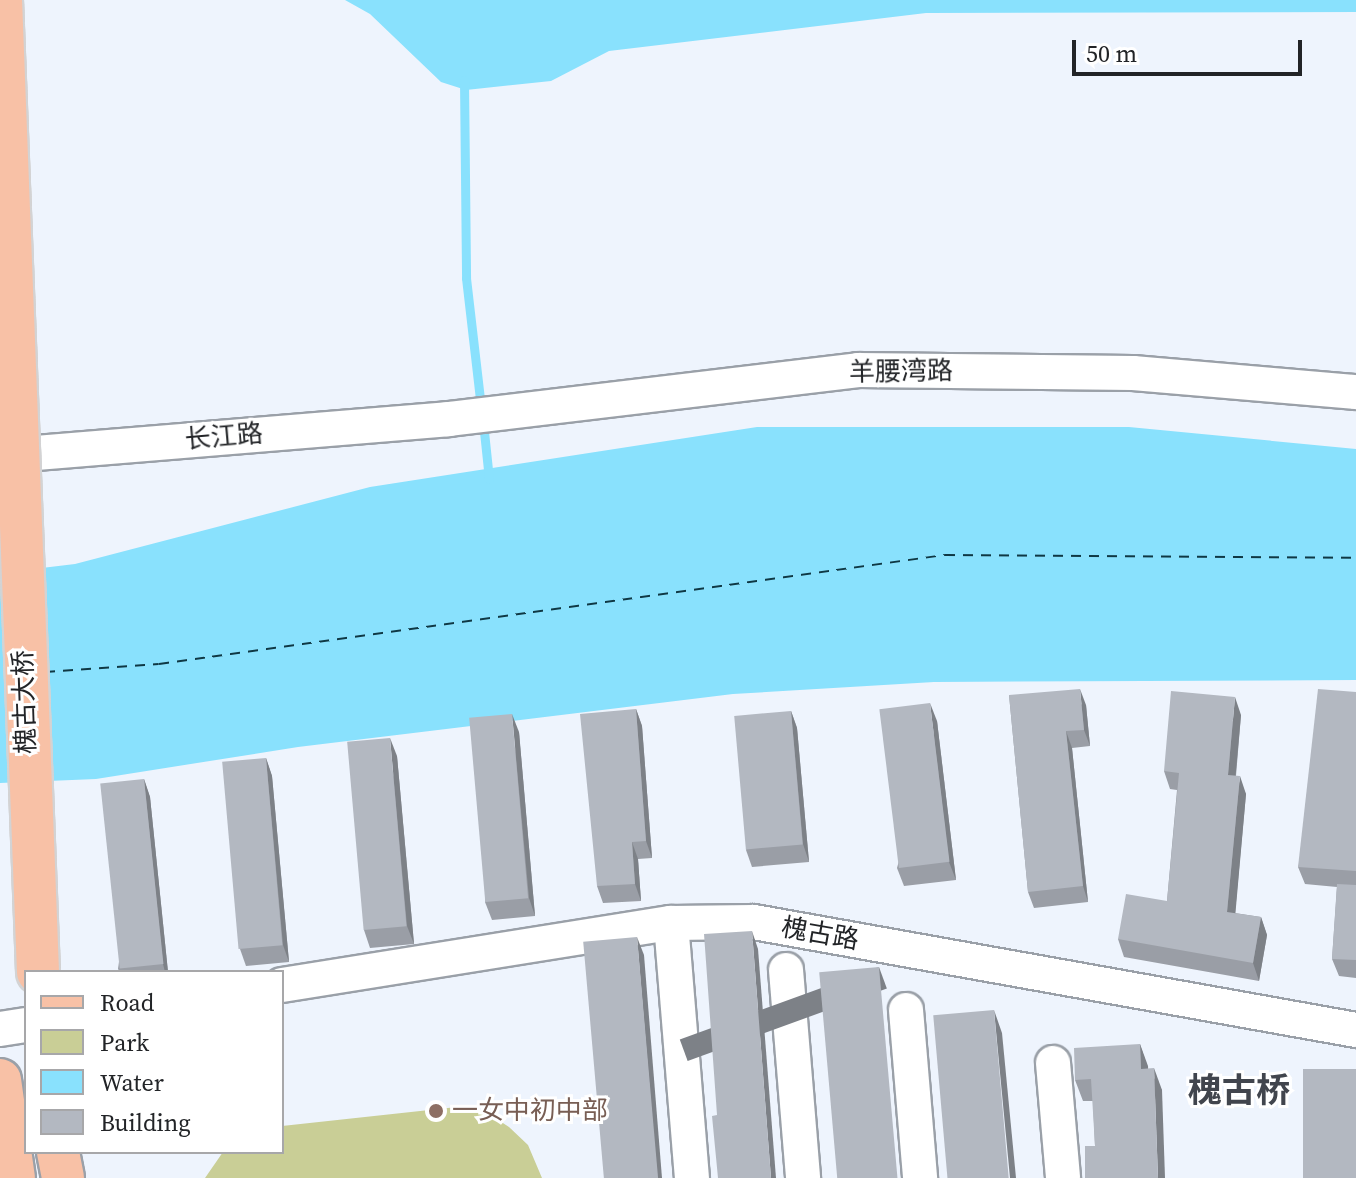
<!DOCTYPE html>
<meta charset="utf-8">
<style>
body{margin:0}
#map{position:relative;width:1356px;height:1178px;overflow:hidden;background:#eef4fd;font-family:"Source Serif 4","Noto Sans SC",serif}
div>[style]{position:absolute}
[style*='--x']{left:calc(var(--x)*1px);top:calc(var(--y)*1px);width:calc(var(--w)*1px);rotate:calc(var(--a)*1deg)}
.green>*{inset:0;background:#c9ce96}
.water>*{inset:0;background:#89e1fd}
.stream>*{height:9px;margin:-4.5px;padding:0 4.5px;transform-origin:4.5px;border-radius:4.5px;background:#89e1fd}
.ferry>*{height:2px;margin-top:-1px;transform-origin:0;background:repeating-linear-gradient(90deg,#0f3844 0 10px,transparent 0 18px)}
.roads{filter:drop-shadow(2px 0 #9aa0a8) drop-shadow(-2px 0 #9aa0a8) drop-shadow(0 2px #9aa0a8) drop-shadow(0 -2px #9aa0a8)}
.minor>*{height:34px;margin:-17px;padding:0 17px;transform-origin:17px;border-radius:17px;background:#fff}
.major>*{height:42px;margin:-21px;padding:0 21px;transform-origin:21px;border-radius:21px;background:#f8c1a6}
.bridges{filter:drop-shadow(2px 0 #d3d3d4) drop-shadow(-2px 0 #d3d3d4) drop-shadow(0 2px #d3d3d4) drop-shadow(0 -2px #d3d3d4)}
.major-bridge>*{height:42px;margin:-21px;padding:0 21px;transform-origin:21px;border-radius:21px;background:#f8c1a6}
.wall>*{inset:0;background:#9a9ea6}
.shaded-wall>*{inset:0;background:#7d8187;transform-origin:0 0}
.building>*{inset:0;background:#b3b8c1;transform-origin:0 0}
.dots>*{width:22px;height:22px;translate:-50% -50%;box-sizing:border-box;border:4px solid #fff;border-radius:50%}
span{translate:-50% -50%;white-space:nowrap;text-align:center;line-height:1.15;-webkit-text-stroke:6px #fff;paint-order:stroke}
.street-label{font-size:26px;color:#222427}
.education-label{font-size:26px;color:#785e54}
.left{translate:0 -50%;text-align:left}
.district-label{font-size:34px;color:#41454d;font-weight:700}
.legend{position:absolute;left:24px;top:970px;width:260px;height:184px;box-sizing:border-box;background:#fff;border:2px solid #a7a7a9;margin:0;padding:10px 14px;list-style:none;font-size:24px;color:#222427}
.legend li{display:flex;align-items:center;gap:16px;height:40px}
.legend b{width:40px;border:2px solid #a7a7a9}
.scale{position:absolute;left:1072px;top:40px;width:230px;height:36px;box-sizing:border-box;border:4px solid #222427;border-top:0;padding-left:10px;font-size:24px;line-height:28px;white-space:nowrap;color:#222427;-webkit-text-stroke:6px #fff;paint-order:stroke}
</style>
<div id="map">
<div class="green">
<div style="clip-path:polygon(457px 1107px,486px 1112px,509px 1127px,528px 1145px,542px 1178px,205px 1178px,223px 1152px,282px 1152px,282px 1126px)"></div>
</div>
<div class="water">
<div style="clip-path:polygon(345px 0,1356px 0,1356px 12px,926px 13px,609px 51px,551px 81px,466px 90px,441px 82px,370px 14px)"></div>
<div style="clip-path:polygon(757px 427px,1129px 427px,1356px 449px,1356px 680px,934px 682px,733px 694px,298px 747px,96px 779px,0 783px,0 573px,75px 564px,370px 487px)"></div>
</div>
<div class="stream">
<div style="--x:464;--y:80;--w:198;--a:89.4"></div>
<div style="--x:466;--y:278;--w:131;--a:83.4"></div>
<div style="--x:483;--y:422;--w:57;--a:84"></div>
</div>
<div class="ferry">
<div style="--x:45;--y:672;--w:114;--a:-4"></div>
<div style="--x:159;--y:664;--w:794;--a:-7.9"></div>
<div style="--x:945;--y:555;--w:411;--a:0.4"></div>
</div>
<div class="roads">
<div class="minor">
<div style="--x:0;--y:456;--w:450;--a:-4.7"></div>
<div style="--x:448;--y:419;--w:413;--a:-6.8"></div>
<div style="--x:858;--y:370;--w:275;--a:0.6"></div>
<div style="--x:1133;--y:373;--w:224;--a:4.9"></div>
<div style="--x:671;--y:923;--w:256;--a:85.3"></div>
<div style="--x:786;--y:970;--w:209;--a:85.3"></div>
<div style="--x:282;--y:985;--w:394;--a:-9.1"></div>
<div style="--x:671;--y:923;--w:83;--a:-0.7"></div>
<div style="--x:754;--y:922;--w:612;--a:10.17"></div>
<div style="--x:906;--y:1010;--w:169;--a:85.2"></div>
<div style="--x:0;--y:1029;--w:26;--a:-9"></div>
<div style="--x:1053;--y:1063;--w:115;--a:85"></div>
</div>
<div class="major">
<div style="--x:0;--y:1080;--w:99;--a:81.9"></div>
<div style="--x:58;--y:1152;--w:26;--a:79"></div>
</div>
</div>
<div class="bridges">
<div class="major-bridge">
<div style="--x:1;--y:0;--w:973;--a:87.82"></div>
</div>
</div>
<div class="wall">
<div style="clip-path:polygon(1356px 692px,1356px 978px,1339px 976px,1332px 959px,1337px 887px,1305px 884px,1298px 867px)"></div>
<div style="clip-path:polygon(1009px 695px,1086px 705px,1090px 746px,1072px 748px,1088px 902px,1034px 908px,1028px 892px)"></div>
<div style="clip-path:polygon(636px 709px,642px 726px,652px 858px,638px 859px,641px 901px,603px 903px,597px 886px)"></div>
<div style="clip-path:polygon(791px 711px,797px 728px,809px 862px,752px 867px,746px 850px)"></div>
<div style="clip-path:polygon(1241px 715px,1236px 776px,1246px 794px,1235px 913px,1261px 917px,1267px 935px,1259px 981px,1124px 957px,1118px 939px,1167px 901px,1177px 790px,1170px 789px,1164px 771px)"></div>
<div style="clip-path:polygon(937px 721px,956px 880px,904px 886px,897px 868px)"></div>
<div style="clip-path:polygon(519px 732px,535px 916px,492px 920px,485px 902px)"></div>
<div style="clip-path:polygon(397px 756px,414px 944px,370px 948px,364px 930px)"></div>
<div style="clip-path:polygon(266px 758px,272px 776px,289px 962px,246px 966px,240px 949px)"></div>
<div style="clip-path:polygon(144px 779px,150px 797px,168px 972px,120px 972px,118px 969px)"></div>
<div style="clip-path:polygon(1140px 1044px,1148px 1069px,1162px 1090px,1095px 1146px,1093px 1101px,1083px 1101px,1075px 1080px)"></div>
</div>
<div class="shaded-wall">
<div style="clip-path:polygon(1080px 689px,1086px 705px,1090px 746px,1084px 730px)"></div>
<div style="clip-path:polygon(1235px 697px,1241px 715px,1234px 793px,1228px 775px)"></div>
<div style="clip-path:polygon(930px 703px,937px 721px,956px 880px,949px 862px)"></div>
<div style="clip-path:polygon(636px 709px,642px 726px,652px 858px,646px 841px)"></div>
<div style="clip-path:polygon(791px 711px,797px 728px,809px 862px,803px 844px)"></div>
<div style="clip-path:polygon(512px 714px,519px 732px,535px 916px,529px 898px)"></div>
<div style="clip-path:polygon(1066px 731px,1072px 748px,1088px 902px,1083px 886px)"></div>
<div style="clip-path:polygon(390px 738px,397px 756px,414px 944px,407px 926px)"></div>
<div style="clip-path:polygon(266px 758px,272px 776px,289px 962px,283px 945px)"></div>
<div style="clip-path:polygon(1240px 776px,1246px 794px,1234px 929px,1227px 912px)"></div>
<div style="clip-path:polygon(144px 779px,150px 797px,168px 972px,165px 972px,163px 964px)"></div>
<div style="clip-path:polygon(632px 842px,638px 859px,641px 901px,635px 884px)"></div>
<div style="clip-path:polygon(1261px 917px,1267px 935px,1259px 981px,1253px 963px)"></div>
<div style="clip-path:polygon(752px 931px,758px 949px,776px 1178px,771px 1178px)"></div>
<div style="clip-path:polygon(637px 937px,644px 955px,662px 1178px,657px 1178px)"></div>
<div style="left:879px;top:967px;width:23px;height:212px;rotate:70deg"></div>
<div style="clip-path:polygon(994px 1010px,1002px 1033px,1016px 1178px,1010px 1178px)"></div>
<div style="clip-path:polygon(1140px 1044px,1148px 1066px,1149px 1091px,1141px 1069px)"></div>
<div style="clip-path:polygon(1154px 1068px,1162px 1090px,1165px 1178px,1158px 1178px)"></div>
</div>
<div class="building">
<div style="clip-path:polygon(1080px 689px,1084px 730px,1066px 731px,1083px 886px,1028px 892px,1009px 695px)"></div>
<div style="clip-path:polygon(1318px 689px,1356px 692px,1356px 871px,1298px 867px)"></div>
<div style="clip-path:polygon(1171px 691px,1235px 697px,1228px 775px,1240px 776px,1227px 912px,1261px 917px,1253px 963px,1118px 939px,1126px 894px,1167px 901px,1179px 773px,1164px 771px)"></div>
<div style="left:930px;top:703px;width:160px;height:51px;rotate:83deg"></div>
<div style="clip-path:polygon(636px 709px,646px 841px,632px 842px,635px 884px,597px 886px,580px 714px)"></div>
<div style="left:791px;top:711px;width:134px;height:57px;rotate:85deg"></div>
<div style="left:512px;top:714px;width:185px;height:43px;rotate:85deg"></div>
<div style="left:390px;top:738px;width:189px;height:43px;rotate:85deg"></div>
<div style="left:266px;top:758px;width:188px;height:44px;rotate:85deg"></div>
<div style="left:144px;top:779px;width:186px;height:44px;rotate:84deg"></div>
<div style="clip-path:polygon(1337px 884px,1356px 885px,1356px 960px,1332px 959px)"></div>
<div style="clip-path:polygon(752px 931px,771px 1178px,718px 1178px,712px 1116px,717px 1115px,704px 934px)"></div>
<div style="left:637px;top:937px;width:242px;height:54px;rotate:85deg"></div>
<div style="left:879px;top:967px;width:212px;height:60px;rotate:85deg"></div>
<div style="left:994px;top:1010px;width:169px;height:61px;rotate:85deg"></div>
<div style="clip-path:polygon(1140px 1044px,1141px 1069px,1154px 1068px,1158px 1178px,1085px 1178px,1085px 1146px,1095px 1146px,1091px 1079px,1075px 1080px,1074px 1048px)"></div>
<div style="left:1356px;top:1069px;width:109px;height:53px;rotate:90deg"></div>
</div>
<div class="dots">
<div style="left:436px;top:1111px;background:#8d6e63"></div>
</div>
<div class="street-label">
<span style="left:901px;top:372px;rotate:-1deg">羊腰湾路</span>
<span style="left:224px;top:437px;rotate:-5deg">长江路</span>
<span style="left:25px;top:702px;rotate:-92deg">槐古大桥</span>
<span style="left:820px;top:934px;rotate:10deg">槐古路</span>
</div>
<div class="education-label">
<span class="left" style="left:452px;top:1111px">一女中初中部</span>
</div>
<div class="district-label">
<span style="left:1239px;top:1091px">槐古桥</span>
</div>
<ul class="legend">
<li><b style="height:10px;background:#f8c1a6"></b>Road</li>
<li><b style="height:22px;background:#c9ce96"></b>Park</li>
<li><b style="height:22px;background:#89e1fd"></b>Water</li>
<li><b style="height:22px;background:#b3b8c1"></b>Building</li>
</ul>
<div class="scale">50 m</div>
</div>
